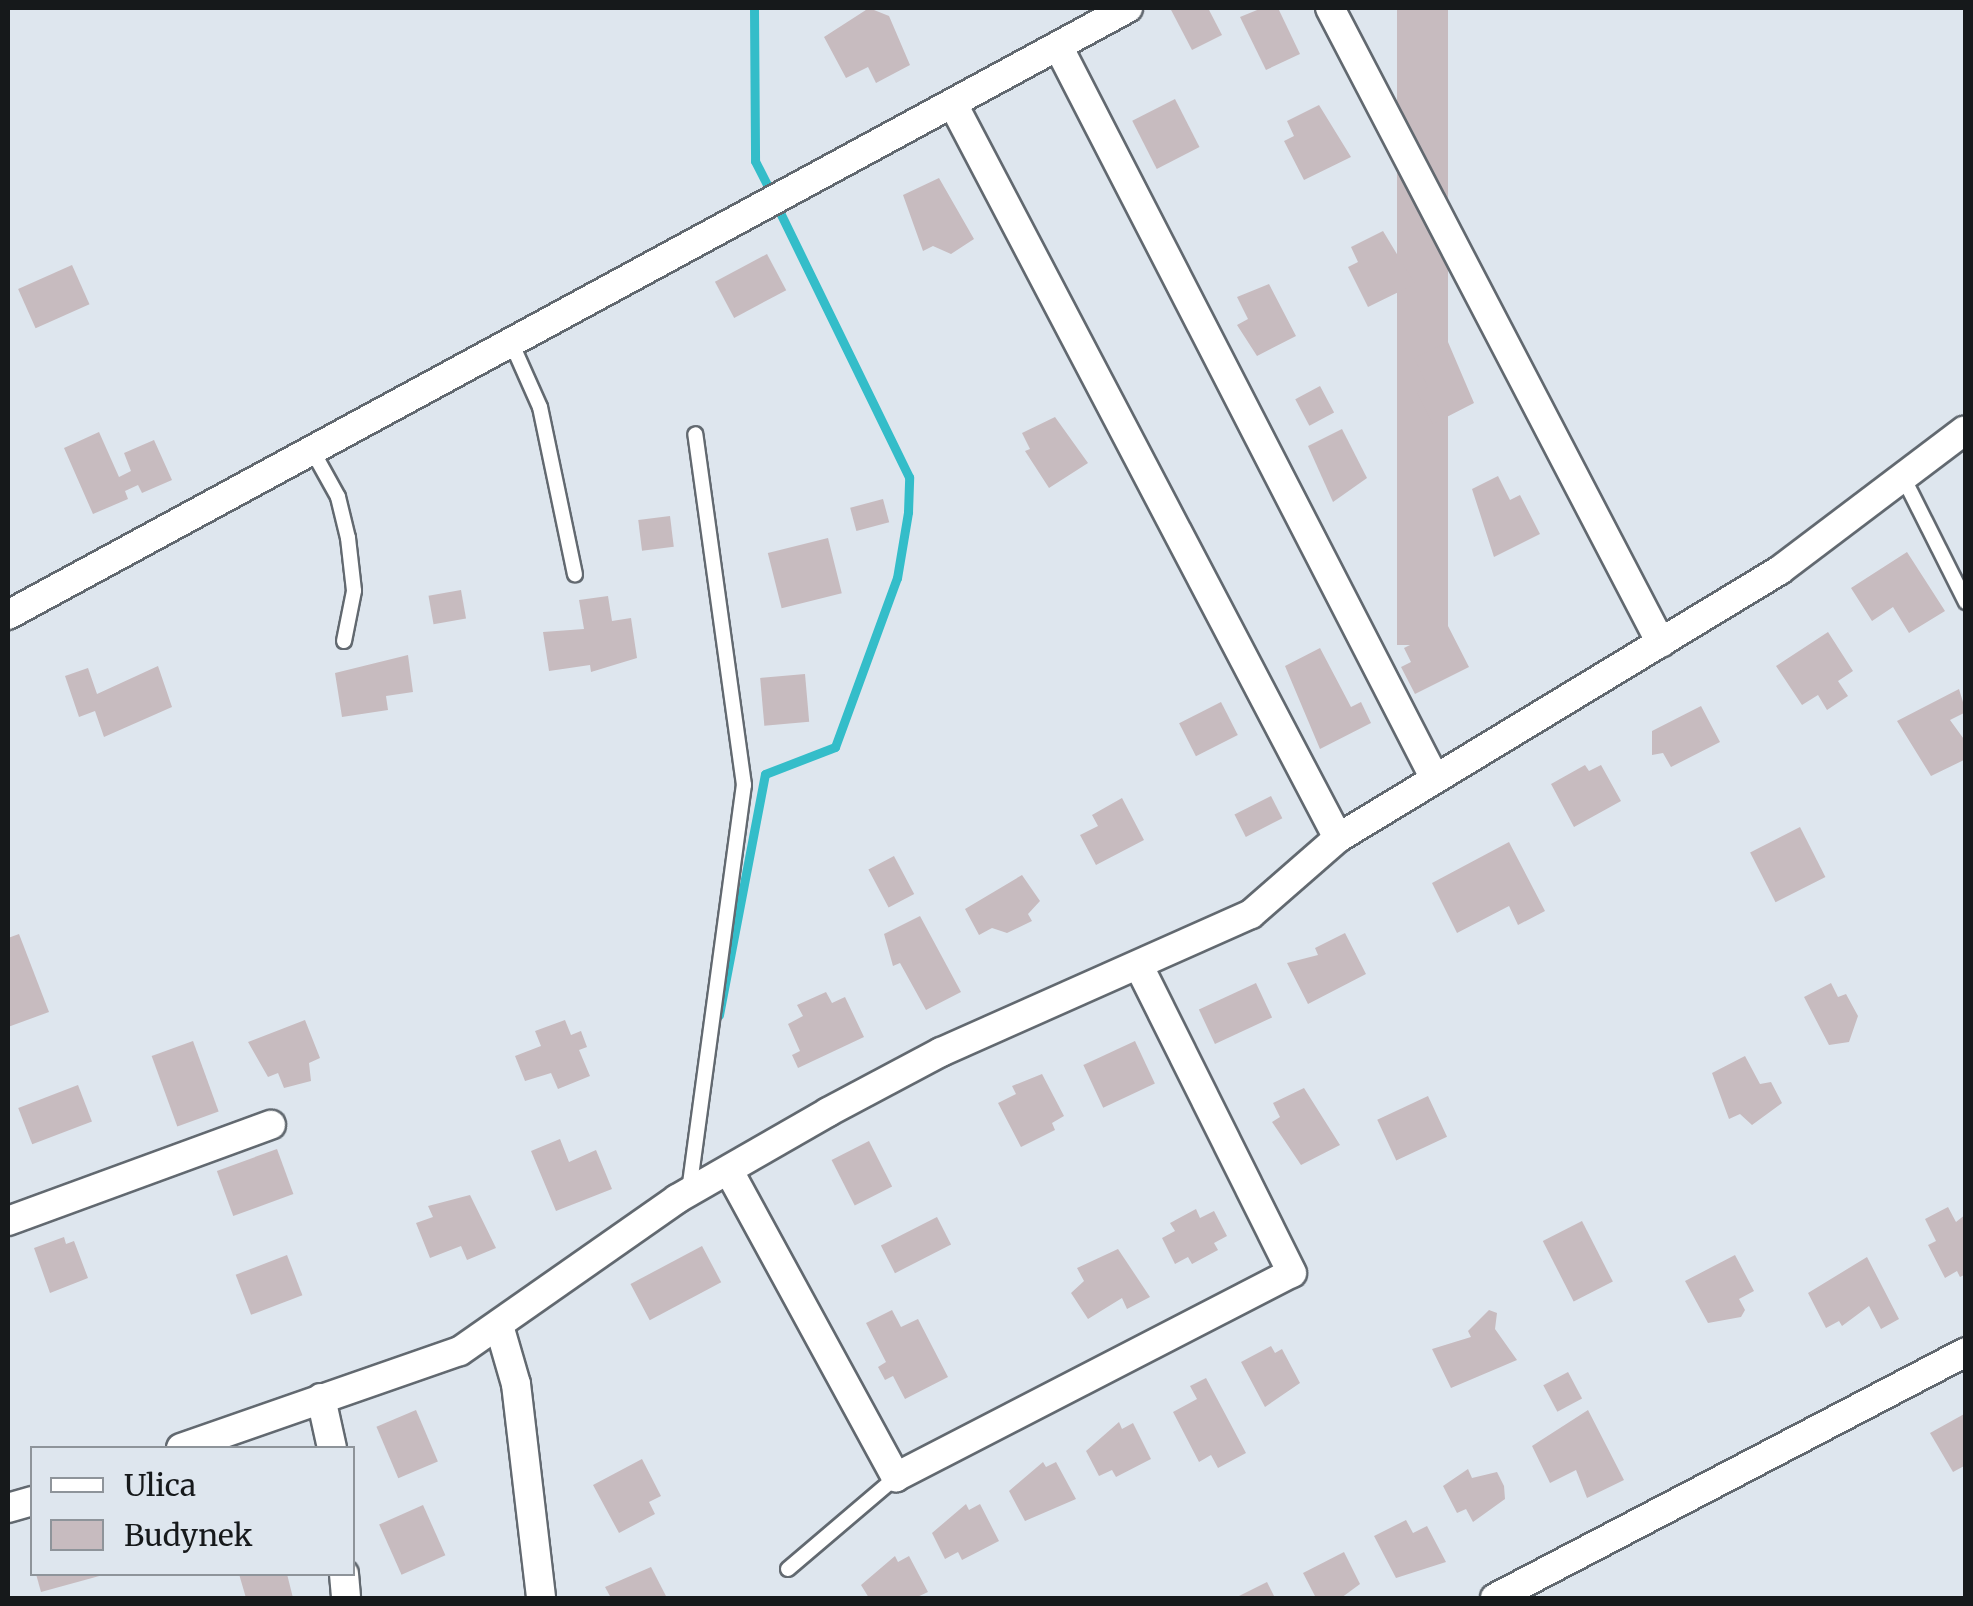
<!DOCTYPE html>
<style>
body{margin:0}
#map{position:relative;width:1973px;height:1606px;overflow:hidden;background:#dee6ee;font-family:Merriweather,serif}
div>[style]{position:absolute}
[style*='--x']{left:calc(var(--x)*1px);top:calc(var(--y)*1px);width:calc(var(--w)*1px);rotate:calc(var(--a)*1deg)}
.stream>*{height:9px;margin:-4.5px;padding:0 4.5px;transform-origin:4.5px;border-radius:4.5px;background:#34bdc9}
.building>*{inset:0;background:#c7bbbf;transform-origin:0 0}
.roads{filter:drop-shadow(2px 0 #626970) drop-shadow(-2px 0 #626970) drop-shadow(0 2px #626970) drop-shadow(0 -2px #626970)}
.service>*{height:14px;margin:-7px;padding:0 7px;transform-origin:7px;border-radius:7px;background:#fff}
.minor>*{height:28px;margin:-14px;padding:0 14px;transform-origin:14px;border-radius:14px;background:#fff}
span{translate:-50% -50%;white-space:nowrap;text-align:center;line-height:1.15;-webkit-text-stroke:9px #dee6ee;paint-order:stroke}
.frame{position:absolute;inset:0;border:10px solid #16191b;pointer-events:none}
.legend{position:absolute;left:30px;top:1446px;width:325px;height:130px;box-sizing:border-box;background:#dee6ee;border:2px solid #8e949a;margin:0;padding:12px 18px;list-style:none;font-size:30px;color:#16191b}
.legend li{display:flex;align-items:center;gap:20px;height:50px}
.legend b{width:50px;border:2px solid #8e949a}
</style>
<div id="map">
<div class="stream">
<div style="--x:754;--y:8;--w:153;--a:89.6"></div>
<div style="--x:755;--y:161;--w:27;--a:63"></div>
<div style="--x:719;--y:1015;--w:245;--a:-79.2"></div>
<div style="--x:765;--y:774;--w:75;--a:-21.1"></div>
<div style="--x:835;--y:747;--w:180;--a:-69.9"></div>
<div style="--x:897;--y:578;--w:67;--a:-80.5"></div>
<div style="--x:908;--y:512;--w:35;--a:-88"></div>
<div style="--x:909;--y:477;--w:294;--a:-116"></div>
</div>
<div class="building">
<div style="clip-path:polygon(869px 8px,889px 16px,910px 65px,876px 83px,868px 67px,846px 78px,824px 37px)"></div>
<div style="clip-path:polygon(1170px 8px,1208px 8px,1222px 35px,1192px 50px)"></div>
<div style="clip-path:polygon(1262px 8px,1278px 8px,1300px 54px,1266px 70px,1240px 17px)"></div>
<div style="left:1397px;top:8px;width:51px;height:637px"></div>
<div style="left:1175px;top:99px;width:54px;height:48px;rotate:63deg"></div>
<div style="clip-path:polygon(1319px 105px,1351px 157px,1304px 180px,1284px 141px,1294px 136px,1287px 121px)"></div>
<div style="clip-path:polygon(939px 178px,974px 239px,951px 254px,933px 246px,923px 251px,903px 195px)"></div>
<div style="clip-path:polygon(1383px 231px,1415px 284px,1368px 307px,1348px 267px,1358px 262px,1351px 247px)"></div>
<div style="left:767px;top:254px;width:41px;height:59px;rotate:62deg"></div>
<div style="left:72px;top:265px;width:43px;height:59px;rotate:66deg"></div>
<div style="clip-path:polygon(1269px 284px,1296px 336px,1257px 356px,1237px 325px,1248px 319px,1237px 297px)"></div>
<div style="clip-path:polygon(1448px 342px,1474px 403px,1433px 424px,1417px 392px,1428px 387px,1414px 358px)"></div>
<div style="left:1320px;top:386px;width:30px;height:28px;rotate:62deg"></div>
<div style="clip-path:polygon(1055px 417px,1088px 463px,1049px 488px,1025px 451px,1030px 449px,1022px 433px)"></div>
<div style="clip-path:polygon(1342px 429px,1367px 478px,1333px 502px,1308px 446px)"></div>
<div style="clip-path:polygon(99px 432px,119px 477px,131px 471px,124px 453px,154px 440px,172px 480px,142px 493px,138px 485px,125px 491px,128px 499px,93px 514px,64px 448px)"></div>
<div style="clip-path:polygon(1498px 476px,1510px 500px,1520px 495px,1540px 534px,1494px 557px,1472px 489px)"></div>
<div style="left:883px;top:499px;width:24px;height:34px;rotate:75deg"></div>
<div style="left:670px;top:516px;width:31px;height:32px;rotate:83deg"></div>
<div style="left:828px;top:538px;width:57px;height:62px;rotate:76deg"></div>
<div style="clip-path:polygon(1907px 552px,1945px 611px,1909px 633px,1893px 607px,1872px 621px,1851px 588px)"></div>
<div style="left:461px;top:590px;width:29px;height:33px;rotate:80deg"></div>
<div style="clip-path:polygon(608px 596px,612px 621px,631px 618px,637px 658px,591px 672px,590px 665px,549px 671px,543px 632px,584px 629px,579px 600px)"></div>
<div style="clip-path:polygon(1448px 626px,1469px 667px,1415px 694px,1401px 667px,1411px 662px,1404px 648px)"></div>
<div style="clip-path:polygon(1828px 632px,1853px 671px,1838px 681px,1848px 696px,1827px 710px,1818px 695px,1802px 705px,1776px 666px)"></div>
<div style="clip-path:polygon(1320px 648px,1351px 707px,1361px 702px,1371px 723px,1320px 749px,1285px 666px)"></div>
<div style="clip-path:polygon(408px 655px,413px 692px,386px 696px,388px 710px,342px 717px,335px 673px)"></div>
<div style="clip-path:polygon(158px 666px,172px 707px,104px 737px,95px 711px,79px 717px,65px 676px,88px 668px,97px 694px)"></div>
<div style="left:805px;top:674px;width:48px;height:45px;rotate:85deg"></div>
<div style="clip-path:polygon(1959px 689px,1966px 712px,1950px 720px,1966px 742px,1966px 759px,1931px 776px,1897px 721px)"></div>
<div style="left:1221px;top:702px;width:37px;height:47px;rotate:63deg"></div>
<div style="clip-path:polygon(1701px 706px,1720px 742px,1671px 767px,1663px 753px,1652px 755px,1652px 731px)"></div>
<div style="clip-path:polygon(1585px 765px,1589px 771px,1601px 765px,1621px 801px,1574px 827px,1551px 784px)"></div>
<div style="left:1271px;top:796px;width:25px;height:41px;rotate:63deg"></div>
<div style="clip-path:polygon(1122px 798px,1144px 840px,1096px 865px,1080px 835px,1098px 826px,1092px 815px)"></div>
<div style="left:1800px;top:827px;width:56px;height:56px;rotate:63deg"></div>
<div style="clip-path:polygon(1509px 842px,1545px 911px,1518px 925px,1509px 906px,1457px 933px,1432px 883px)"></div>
<div style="left:894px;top:856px;width:43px;height:29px;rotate:62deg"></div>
<div style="clip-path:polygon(1022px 875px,1040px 901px,1028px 914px,1032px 921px,1007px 933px,992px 928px,979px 935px,965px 909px)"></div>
<div style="clip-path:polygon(920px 916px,961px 992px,926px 1010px,900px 963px,893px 966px,884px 934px)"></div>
<div style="clip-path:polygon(1345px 933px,1366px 974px,1308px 1004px,1287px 963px,1318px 955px,1315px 948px)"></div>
<div style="clip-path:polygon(19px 934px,49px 1012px,8px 1027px,8px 938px)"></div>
<div style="left:1256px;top:983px;width:38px;height:63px;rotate:65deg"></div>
<div style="clip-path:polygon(1831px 983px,1838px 997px,1846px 994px,1858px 1016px,1849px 1042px,1829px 1045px,1804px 997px)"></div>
<div style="clip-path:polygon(826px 992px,832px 1003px,845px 997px,864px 1037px,798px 1068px,792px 1055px,800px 1051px,788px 1024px,803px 1016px,797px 1005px)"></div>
<div style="clip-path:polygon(305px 1020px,320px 1058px,309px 1063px,311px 1081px,284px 1088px,278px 1073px,268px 1077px,248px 1042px)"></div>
<div style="clip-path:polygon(565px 1020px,571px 1035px,581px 1031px,587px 1047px,579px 1050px,590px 1076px,558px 1089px,551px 1073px,525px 1081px,515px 1056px,541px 1046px,535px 1031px)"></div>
<div style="left:193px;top:1041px;width:75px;height:44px;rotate:70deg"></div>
<div style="left:1135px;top:1041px;width:47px;height:57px;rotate:65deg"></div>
<div style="clip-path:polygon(1745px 1056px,1760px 1084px,1771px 1082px,1782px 1103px,1752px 1125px,1740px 1114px,1729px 1119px,1712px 1073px)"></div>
<div style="clip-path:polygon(1042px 1074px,1064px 1116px,1052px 1123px,1055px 1130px,1021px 1147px,998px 1103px,1016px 1094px,1012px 1086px)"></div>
<div style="left:78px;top:1085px;width:39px;height:64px;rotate:69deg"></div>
<div style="clip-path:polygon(1304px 1088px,1340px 1145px,1301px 1165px,1272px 1122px,1280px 1117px,1273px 1103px)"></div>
<div style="left:1428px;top:1096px;width:45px;height:56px;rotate:65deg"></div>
<div style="clip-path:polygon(560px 1139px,569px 1162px,596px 1150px,612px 1189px,556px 1211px,531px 1151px)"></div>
<div style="left:869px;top:1141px;width:51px;height:42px;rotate:63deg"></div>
<div style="left:277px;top:1149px;width:48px;height:64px;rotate:70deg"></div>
<div style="clip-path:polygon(470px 1195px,496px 1248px,467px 1260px,461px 1246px,430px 1258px,416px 1223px,433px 1217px,428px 1206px)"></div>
<div style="clip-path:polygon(1948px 1207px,1956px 1222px,1966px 1214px,1966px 1274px,1960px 1277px,1957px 1271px,1945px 1278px,1928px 1245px,1936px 1241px,1925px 1219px)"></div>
<div style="clip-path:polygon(1196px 1209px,1200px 1218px,1214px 1211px,1227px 1236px,1214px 1243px,1218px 1250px,1192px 1264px,1188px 1257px,1175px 1264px,1162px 1238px,1175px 1231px,1170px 1223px)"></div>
<div style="left:937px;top:1217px;width:31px;height:63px;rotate:63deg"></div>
<div style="left:1582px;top:1221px;width:68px;height:44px;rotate:63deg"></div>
<div style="clip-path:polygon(64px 1237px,66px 1244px,74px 1241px,88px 1278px,50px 1293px,34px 1248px)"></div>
<div style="left:702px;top:1246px;width:41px;height:81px;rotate:62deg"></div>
<div style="clip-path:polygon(1118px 1249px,1150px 1297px,1127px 1309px,1122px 1298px,1088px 1319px,1071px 1293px,1084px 1281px,1077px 1268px)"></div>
<div style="left:287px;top:1255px;width:43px;height:55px;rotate:69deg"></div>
<div style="clip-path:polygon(1735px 1255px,1754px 1291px,1739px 1299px,1745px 1310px,1741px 1317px,1708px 1323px,1685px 1281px)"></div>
<div style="clip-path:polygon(1867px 1257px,1899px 1319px,1881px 1329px,1869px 1306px,1842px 1326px,1839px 1321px,1826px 1328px,1808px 1293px)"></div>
<div style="clip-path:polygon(892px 1310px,901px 1327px,918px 1319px,948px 1377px,905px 1399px,893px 1376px,885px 1380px,878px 1367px,886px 1362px,866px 1323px)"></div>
<div style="clip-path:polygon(1489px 1310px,1497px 1313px,1495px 1329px,1517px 1360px,1451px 1388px,1432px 1349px,1471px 1337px,1468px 1331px)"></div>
<div style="clip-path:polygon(1271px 1346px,1275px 1353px,1282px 1349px,1300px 1383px,1265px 1407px,1241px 1362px)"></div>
<div style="left:1568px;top:1372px;width:30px;height:28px;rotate:62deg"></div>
<div style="clip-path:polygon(1206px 1378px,1246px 1453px,1218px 1468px,1211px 1455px,1199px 1462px,1173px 1412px,1197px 1399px,1190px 1386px)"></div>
<div style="left:416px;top:1410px;width:56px;height:43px;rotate:67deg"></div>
<div style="clip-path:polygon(1588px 1410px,1624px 1480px,1587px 1498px,1576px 1470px,1550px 1483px,1532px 1446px)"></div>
<div style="clip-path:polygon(1966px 1413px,1966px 1465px,1953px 1472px,1930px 1433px)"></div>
<div style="clip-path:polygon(1119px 1422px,1122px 1429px,1133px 1423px,1151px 1459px,1116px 1477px,1112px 1470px,1099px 1476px,1086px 1451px)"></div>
<div style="clip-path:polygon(642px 1459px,661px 1496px,649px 1502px,655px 1514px,619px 1533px,593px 1485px)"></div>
<div style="clip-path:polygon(1043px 1462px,1046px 1467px,1056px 1462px,1076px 1499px,1025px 1521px,1009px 1491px)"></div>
<div style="clip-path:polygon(1468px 1469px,1472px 1478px,1497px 1472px,1504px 1486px,1505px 1499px,1473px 1522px,1466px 1509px,1457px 1513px,1443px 1486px)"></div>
<div style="clip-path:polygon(966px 1504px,969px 1510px,980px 1504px,999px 1541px,962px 1560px,958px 1552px,945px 1559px,932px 1533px)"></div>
<div style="left:423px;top:1505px;width:55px;height:48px;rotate:66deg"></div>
<div style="clip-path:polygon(1406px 1520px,1413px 1533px,1427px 1526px,1446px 1562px,1396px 1578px,1374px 1536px)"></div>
<div style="clip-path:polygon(1344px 1552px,1360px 1584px,1341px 1598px,1316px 1598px,1303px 1573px)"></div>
<div style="clip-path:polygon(895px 1556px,898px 1562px,909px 1556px,928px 1592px,915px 1598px,869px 1598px,861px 1585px)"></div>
<div style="clip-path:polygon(651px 1567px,667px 1598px,611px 1598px,605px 1587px)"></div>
<div style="clip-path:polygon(36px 1574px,103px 1574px,103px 1575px,41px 1592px)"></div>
<div style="clip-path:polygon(239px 1574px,287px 1574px,293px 1598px,246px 1598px)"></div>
<div style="clip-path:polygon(1267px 1582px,1275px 1598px,1235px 1598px)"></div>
</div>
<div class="roads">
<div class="service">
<div style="--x:511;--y:342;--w:71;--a:66"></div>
<div style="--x:540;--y:407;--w:171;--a:78.2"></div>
<div style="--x:312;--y:450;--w:54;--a:61"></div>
<div style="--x:338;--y:497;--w:42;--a:76.3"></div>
<div style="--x:348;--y:538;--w:53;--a:83.5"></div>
<div style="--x:354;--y:591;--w:51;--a:101.3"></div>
<div style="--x:1903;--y:477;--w:140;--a:63.3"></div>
<div style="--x:689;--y:1191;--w:410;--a:-82.3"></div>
<div style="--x:744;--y:785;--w:354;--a:-97.9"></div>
<div style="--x:788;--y:1569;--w:142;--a:-40.4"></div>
</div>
<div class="minor">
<div style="--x:1330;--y:8;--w:716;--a:62.47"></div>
<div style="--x:1058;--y:46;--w:824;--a:62.78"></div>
<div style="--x:953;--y:104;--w:829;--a:62.32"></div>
<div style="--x:8;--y:615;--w:1274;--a:-28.46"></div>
<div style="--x:729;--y:1171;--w:349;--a:61.4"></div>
<div style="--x:896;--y:1477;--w:445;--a:-27.3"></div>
<div style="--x:1292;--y:1273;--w:343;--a:-116.5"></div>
<div style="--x:8;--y:1221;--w:280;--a:-20.1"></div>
<div style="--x:500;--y:1329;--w:57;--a:73.8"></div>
<div style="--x:516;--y:1384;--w:215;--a:83.3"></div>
<div style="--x:321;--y:1398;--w:51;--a:77.6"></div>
<div style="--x:181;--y:1448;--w:295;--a:-19.2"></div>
<div style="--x:460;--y:1351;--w:265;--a:-35"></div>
<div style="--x:677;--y:1199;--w:174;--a:-29.9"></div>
<div style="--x:828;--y:1112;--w:128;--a:-28"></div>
<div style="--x:941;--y:1052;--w:339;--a:-24"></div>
<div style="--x:1251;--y:914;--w:116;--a:-41.1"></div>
<div style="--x:1338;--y:838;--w:517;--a:-31.23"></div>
<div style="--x:1780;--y:570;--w:231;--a:-37.1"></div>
<div style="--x:8;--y:1508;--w:25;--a:-16"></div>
<div style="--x:344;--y:1574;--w:24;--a:85"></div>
<div style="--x:1495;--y:1598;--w:531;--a:-27.58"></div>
</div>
</div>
<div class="frame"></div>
<ul class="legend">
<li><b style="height:12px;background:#fff"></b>Ulica</li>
<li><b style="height:28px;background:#c7bbbf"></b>Budynek</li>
</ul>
</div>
